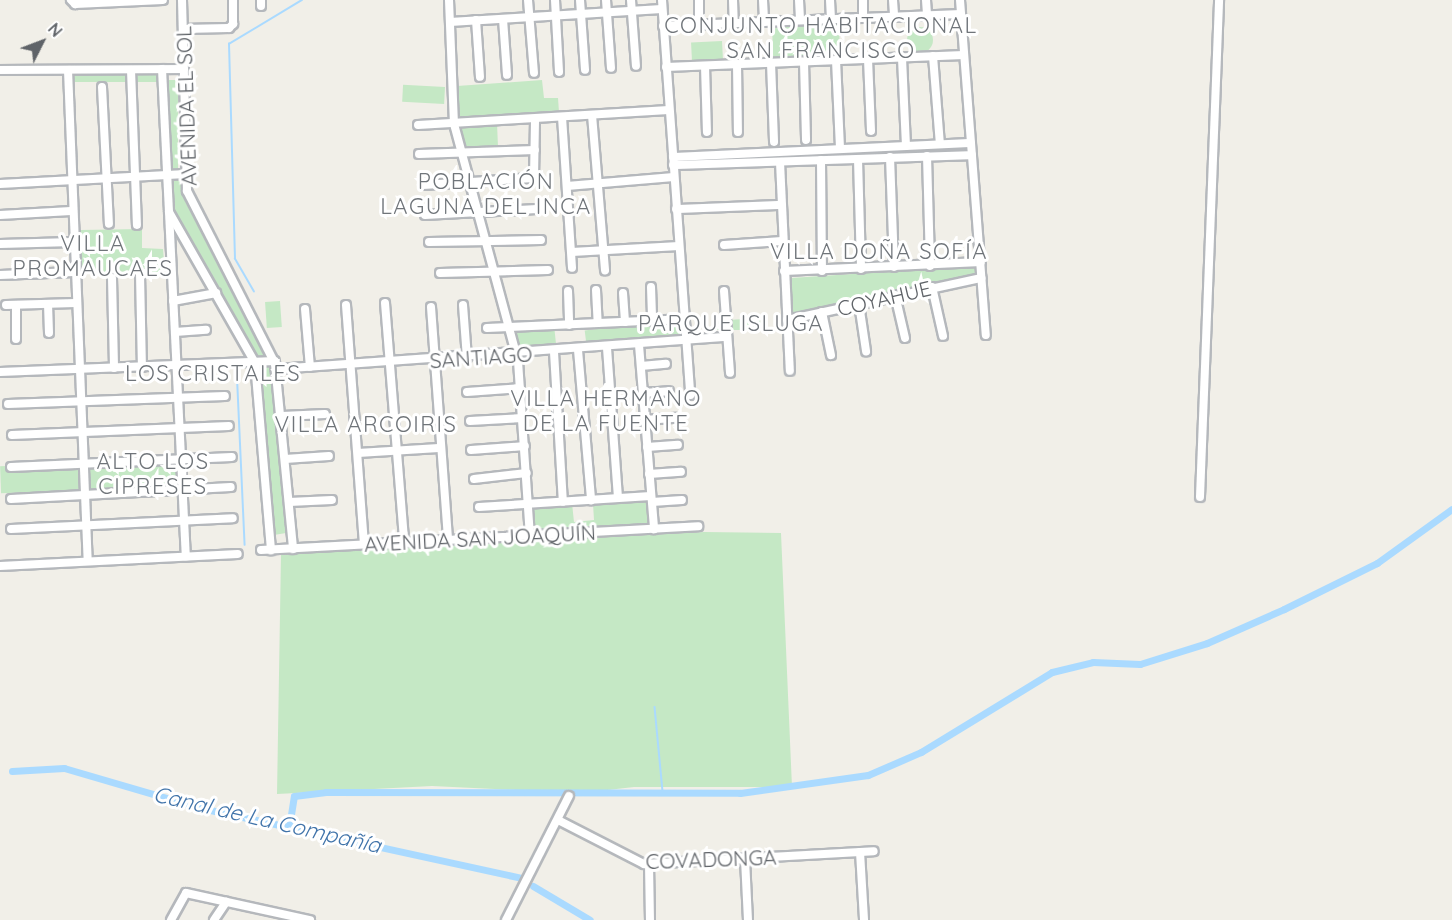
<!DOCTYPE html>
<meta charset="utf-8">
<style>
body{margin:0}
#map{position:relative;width:1452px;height:920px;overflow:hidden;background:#f1efe8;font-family:Quicksand,sans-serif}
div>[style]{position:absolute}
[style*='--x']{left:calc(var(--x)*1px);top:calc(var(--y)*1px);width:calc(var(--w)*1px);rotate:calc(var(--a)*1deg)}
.green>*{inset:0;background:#c5e8c5;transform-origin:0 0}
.round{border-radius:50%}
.stream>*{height:1.5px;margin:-0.75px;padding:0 0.75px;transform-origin:0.75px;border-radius:0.75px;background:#aadaff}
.canal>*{height:7px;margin:-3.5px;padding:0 3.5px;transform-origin:3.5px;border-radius:3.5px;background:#aadaff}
.roads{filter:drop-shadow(2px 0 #b5b8bc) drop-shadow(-2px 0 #b5b8bc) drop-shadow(0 2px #b5b8bc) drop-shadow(0 -2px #b5b8bc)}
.minor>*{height:8px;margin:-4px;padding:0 4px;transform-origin:4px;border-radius:4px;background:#fff}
span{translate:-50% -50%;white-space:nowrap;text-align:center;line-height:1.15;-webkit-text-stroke:6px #fff;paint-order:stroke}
.street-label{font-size:21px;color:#5f6368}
.neighbourhood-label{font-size:22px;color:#70757a;letter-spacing:1.5px}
.water-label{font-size:22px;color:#4174aa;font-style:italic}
.north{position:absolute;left:12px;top:12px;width:60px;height:60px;-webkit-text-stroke:4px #fff;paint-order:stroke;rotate:48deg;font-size:16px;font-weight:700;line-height:24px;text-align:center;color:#5f6368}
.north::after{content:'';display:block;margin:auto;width:21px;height:27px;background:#5f6368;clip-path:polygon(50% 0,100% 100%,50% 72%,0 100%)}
</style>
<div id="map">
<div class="green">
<div style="left:839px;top:24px;width:31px;height:67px;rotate:88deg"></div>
<div class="round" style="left:907px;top:27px;width:26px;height:26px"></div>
<div style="left:722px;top:41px;width:19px;height:31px;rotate:87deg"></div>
<div style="left:159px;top:74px;width:8px;height:85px;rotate:90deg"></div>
<div style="left:166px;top:80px;width:12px;height:90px"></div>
<div style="clip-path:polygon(542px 80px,544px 98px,558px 98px,559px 112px,458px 121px,457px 86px)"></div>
<div style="left:445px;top:87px;width:17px;height:42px;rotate:93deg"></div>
<div style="clip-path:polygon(497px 123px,498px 147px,465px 147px,459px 125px)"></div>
<div style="clip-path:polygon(169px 179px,183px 179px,186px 203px,269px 358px,257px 359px,240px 327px,174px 209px)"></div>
<div style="clip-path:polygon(142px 229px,142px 248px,163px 249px,165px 272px,80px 274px,80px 230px)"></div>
<div style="clip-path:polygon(975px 266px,977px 275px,790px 315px,791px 278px)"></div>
<div style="left:280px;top:301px;width:26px;height:15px;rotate:86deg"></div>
<div style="clip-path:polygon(760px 318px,761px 330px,713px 330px,712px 321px)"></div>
<div style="left:678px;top:319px;width:16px;height:94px;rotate:83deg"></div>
<div style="clip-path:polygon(554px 325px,556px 344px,520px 348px,514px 327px)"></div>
<div style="clip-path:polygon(271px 364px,286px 533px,274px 535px,261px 365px)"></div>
<div style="left:177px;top:460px;width:27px;height:177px;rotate:88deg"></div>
<div style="clip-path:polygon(648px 499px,651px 528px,533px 533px,531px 506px,572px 503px,574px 522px,594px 520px,593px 504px)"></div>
<div style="clip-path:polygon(704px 532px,781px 533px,792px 787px,634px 787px,581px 793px,432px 786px,277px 794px,281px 554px)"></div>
</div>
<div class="stream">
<div style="--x:254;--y:292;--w:38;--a:-120"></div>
<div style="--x:235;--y:259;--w:215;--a:-91.6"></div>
<div style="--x:229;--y:44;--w:85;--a:-31.1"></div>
<div style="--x:237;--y:367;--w:178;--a:87.4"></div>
<div style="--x:655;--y:707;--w:85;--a:84.6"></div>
</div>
<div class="canal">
<div style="--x:12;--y:771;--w:52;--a:-3.3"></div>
<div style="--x:64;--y:768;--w:143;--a:16.3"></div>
<div style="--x:201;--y:808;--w:330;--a:12.3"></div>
<div style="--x:289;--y:827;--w:31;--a:-81"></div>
<div style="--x:294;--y:796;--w:32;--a:-7"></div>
<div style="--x:326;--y:792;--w:414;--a:0.1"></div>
<div style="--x:740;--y:793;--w:129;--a:-8"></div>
<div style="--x:868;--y:775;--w:58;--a:-23.5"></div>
<div style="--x:921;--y:752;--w:153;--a:-31.4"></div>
<div style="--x:1052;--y:672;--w:42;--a:-13.7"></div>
<div style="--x:1093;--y:662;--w:47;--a:2.4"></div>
<div style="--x:1140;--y:664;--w:70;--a:-17.4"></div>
<div style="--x:1207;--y:643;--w:84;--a:-23.8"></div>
<div style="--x:1284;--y:609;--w:104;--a:-26.3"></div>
<div style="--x:1377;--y:563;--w:92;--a:-35.8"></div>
<div style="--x:533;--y:886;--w:66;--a:30.8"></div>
</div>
<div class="roads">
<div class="minor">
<div style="--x:71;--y:0;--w:6;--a:45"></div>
<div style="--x:75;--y:4;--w:88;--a:-2.6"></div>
<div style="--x:182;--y:0;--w:191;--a:88.5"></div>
<div style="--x:187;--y:191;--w:194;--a:63"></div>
<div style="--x:275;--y:364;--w:186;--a:84.4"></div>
<div style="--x:261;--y:0;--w:6;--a:90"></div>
<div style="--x:449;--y:0;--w:124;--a:87.7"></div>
<div style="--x:454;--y:124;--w:245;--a:74.9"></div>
<div style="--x:518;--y:361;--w:174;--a:86.1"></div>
<div style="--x:528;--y:0;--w:73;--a:85.3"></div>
<div style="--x:555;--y:0;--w:72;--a:86.8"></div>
<div style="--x:580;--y:0;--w:70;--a:85.9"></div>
<div style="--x:606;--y:0;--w:68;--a:85.8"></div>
<div style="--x:631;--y:0;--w:66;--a:85.7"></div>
<div style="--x:662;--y:0;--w:396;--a:85.9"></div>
<div style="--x:699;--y:0;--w:25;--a:90"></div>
<div style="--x:733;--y:0;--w:24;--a:88"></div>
<div style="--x:763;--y:0;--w:22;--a:87"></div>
<div style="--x:799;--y:0;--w:20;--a:87"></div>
<div style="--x:830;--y:0;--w:18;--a:87"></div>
<div style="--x:863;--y:0;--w:17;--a:90"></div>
<div style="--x:893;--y:0;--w:15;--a:86"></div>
<div style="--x:926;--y:0;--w:15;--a:86"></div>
<div style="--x:960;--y:0;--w:336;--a:85.6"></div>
<div style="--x:503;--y:19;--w:56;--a:85.9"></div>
<div style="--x:476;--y:20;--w:57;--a:86"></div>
<div style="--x:450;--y:22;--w:212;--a:-3.5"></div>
<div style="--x:663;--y:26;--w:298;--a:-2.3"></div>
<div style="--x:183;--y:29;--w:46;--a:-1.2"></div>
<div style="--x:229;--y:28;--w:6;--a:-45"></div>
<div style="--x:233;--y:24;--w:24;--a:-90"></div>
<div style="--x:933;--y:56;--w:88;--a:85.5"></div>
<div style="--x:902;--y:58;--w:88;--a:87.4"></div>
<div style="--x:868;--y:59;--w:72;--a:87.6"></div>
<div style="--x:836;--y:60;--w:89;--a:87.4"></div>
<div style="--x:804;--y:62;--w:78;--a:88.5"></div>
<div style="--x:771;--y:63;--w:79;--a:87.8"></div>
<div style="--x:737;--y:64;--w:68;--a:89.2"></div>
<div style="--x:705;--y:66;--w:66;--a:88.3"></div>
<div style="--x:666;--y:67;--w:298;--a:-2.3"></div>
<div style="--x:162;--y:69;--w:488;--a:87.2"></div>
<div style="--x:0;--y:70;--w:184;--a:-0.3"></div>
<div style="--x:68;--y:70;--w:491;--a:87.7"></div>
<div style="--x:131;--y:70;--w:155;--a:87.8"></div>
<div style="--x:102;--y:87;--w:137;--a:87.1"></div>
<div style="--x:592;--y:115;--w:156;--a:85.2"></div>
<div style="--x:562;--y:117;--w:151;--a:86.2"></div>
<div style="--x:418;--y:125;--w:251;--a:-3.4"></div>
<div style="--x:419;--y:154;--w:116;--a:-2"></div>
<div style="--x:927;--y:156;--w:110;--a:88.4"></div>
<div style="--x:673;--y:157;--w:298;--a:-2.7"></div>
<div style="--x:890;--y:157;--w:110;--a:87.9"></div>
<div style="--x:858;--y:159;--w:110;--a:88.4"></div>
<div style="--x:821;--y:160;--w:111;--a:89.5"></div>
<div style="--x:780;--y:162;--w:209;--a:87.3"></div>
<div style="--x:673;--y:165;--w:299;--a:-1.9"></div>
<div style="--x:0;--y:184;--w:186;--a:-3.1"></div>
<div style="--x:423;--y:185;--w:111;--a:-3.6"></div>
<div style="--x:534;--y:178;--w:58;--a:-89"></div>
<div style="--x:567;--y:186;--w:107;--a:-4.8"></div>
<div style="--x:676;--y:209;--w:104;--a:-2.2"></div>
<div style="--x:169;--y:212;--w:174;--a:60.3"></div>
<div style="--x:255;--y:363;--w:188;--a:85.1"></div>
<div style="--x:0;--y:215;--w:71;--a:-3.2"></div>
<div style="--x:425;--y:215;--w:112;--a:-3.1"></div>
<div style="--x:429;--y:242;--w:112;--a:-1"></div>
<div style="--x:0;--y:244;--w:73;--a:-1.6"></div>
<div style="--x:724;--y:245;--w:58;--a:-3.9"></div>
<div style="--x:572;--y:252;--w:107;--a:-3.2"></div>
<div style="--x:784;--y:271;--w:197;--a:-2.6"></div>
<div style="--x:440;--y:273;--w:108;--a:-1.6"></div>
<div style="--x:140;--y:274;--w:93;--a:88.8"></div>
<div style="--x:0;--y:275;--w:74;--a:-2.3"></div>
<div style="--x:112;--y:278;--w:90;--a:88.7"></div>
<div style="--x:651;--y:287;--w:33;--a:88"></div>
<div style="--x:932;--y:287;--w:50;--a:77.3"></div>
<div style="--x:596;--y:290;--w:33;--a:87"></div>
<div style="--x:568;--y:291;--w:34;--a:88"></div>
<div style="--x:724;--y:291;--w:82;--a:85.8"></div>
<div style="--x:623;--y:293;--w:29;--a:86"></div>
<div style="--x:895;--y:295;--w:44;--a:76.9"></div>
<div style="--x:173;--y:301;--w:44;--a:-10.5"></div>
<div style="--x:385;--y:303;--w:239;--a:85.4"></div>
<div style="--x:48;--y:304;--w:29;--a:88"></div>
<div style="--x:859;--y:304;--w:48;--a:81.5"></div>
<div style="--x:6;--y:305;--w:70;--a:-1.6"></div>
<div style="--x:16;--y:305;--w:34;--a:90"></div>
<div style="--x:346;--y:305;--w:239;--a:85.7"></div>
<div style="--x:463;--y:305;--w:53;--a:85.7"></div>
<div style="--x:431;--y:307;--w:234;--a:85.8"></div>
<div style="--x:305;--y:309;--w:58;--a:85.1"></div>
<div style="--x:822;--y:312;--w:44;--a:78.2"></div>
<div style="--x:787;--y:320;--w:199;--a:-12.2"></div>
<div style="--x:487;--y:328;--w:197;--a:-2.6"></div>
<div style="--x:175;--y:332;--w:31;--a:-4"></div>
<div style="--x:639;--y:345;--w:185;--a:85.3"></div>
<div style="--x:607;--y:348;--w:150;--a:85.8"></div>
<div style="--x:578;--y:350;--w:151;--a:85"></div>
<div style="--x:554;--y:352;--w:150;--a:86.6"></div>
<div style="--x:641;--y:366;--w:25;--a:-5"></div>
<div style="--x:277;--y:369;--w:451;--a:-4.1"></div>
<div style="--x:0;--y:372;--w:275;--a:-2.3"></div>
<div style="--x:467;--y:392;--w:53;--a:-4.3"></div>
<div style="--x:643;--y:393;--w:26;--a:-4"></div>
<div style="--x:8;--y:404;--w:217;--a:-2.1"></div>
<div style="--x:282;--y:416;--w:43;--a:-2.7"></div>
<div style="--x:645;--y:420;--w:31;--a:-4"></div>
<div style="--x:470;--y:421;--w:53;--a:-3.2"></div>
<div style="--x:12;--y:435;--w:217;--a:-2.4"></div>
<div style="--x:647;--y:447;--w:31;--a:-4"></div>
<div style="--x:471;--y:450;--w:54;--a:-4.2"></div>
<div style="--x:358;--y:453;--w:81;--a:-3.5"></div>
<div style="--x:285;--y:459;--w:44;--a:-3.9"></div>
<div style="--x:11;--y:467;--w:221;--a:-2.6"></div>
<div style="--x:649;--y:474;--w:32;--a:-4"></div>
<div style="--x:474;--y:479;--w:53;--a:-6.5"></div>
<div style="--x:1200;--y:497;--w:497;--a:-87.8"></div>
<div style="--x:11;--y:499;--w:220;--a:-3.1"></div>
<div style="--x:289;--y:502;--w:43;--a:-2.7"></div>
<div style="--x:652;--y:502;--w:30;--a:-4"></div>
<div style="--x:479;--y:507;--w:172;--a:-3.7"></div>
<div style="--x:11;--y:529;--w:222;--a:-2.8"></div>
<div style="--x:261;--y:550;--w:438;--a:-3.1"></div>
<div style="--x:0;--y:566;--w:238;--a:-2.9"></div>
<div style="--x:558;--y:820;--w:97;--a:27.1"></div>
<div style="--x:644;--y:864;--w:230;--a:-3.2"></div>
<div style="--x:860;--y:852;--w:68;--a:86.6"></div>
<div style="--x:745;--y:859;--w:61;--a:87.2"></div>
<div style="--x:649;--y:864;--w:56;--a:89"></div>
<div style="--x:171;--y:920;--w:31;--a:-61"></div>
<div style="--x:186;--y:893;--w:127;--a:12.3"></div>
<div style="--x:214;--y:920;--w:22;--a:-56"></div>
<div style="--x:506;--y:920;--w:139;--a:-63.1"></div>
</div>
</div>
<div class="street-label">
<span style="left:186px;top:106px;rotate:-92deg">AVENIDA EL SOL</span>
<span style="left:884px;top:298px;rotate:-13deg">COYAHUE</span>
<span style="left:481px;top:357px;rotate:-4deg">SANTIAGO</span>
<span style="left:480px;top:538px;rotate:-3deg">AVENIDA SAN JOAQUÍN</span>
<span style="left:711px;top:859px;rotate:-2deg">COVADONGA</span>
</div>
<div class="neighbourhood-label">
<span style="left:821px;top:38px">CONJUNTO HABITACIONAL<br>SAN FRANCISCO</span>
<span style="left:486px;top:194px">POBLACIÓN<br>LAGUNA DEL INCA</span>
<span style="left:93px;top:256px">VILLA<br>PROMAUCAES</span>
<span style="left:879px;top:252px">VILLA DOÑA SOFÍA</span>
<span style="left:731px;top:324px">PARQUE ISLUGA</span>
<span style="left:213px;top:374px">LOS CRISTALES</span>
<span style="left:606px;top:411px">VILLA HERMANO<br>DE LA FUENTE</span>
<span style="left:366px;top:425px">VILLA ARCOIRIS</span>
<span style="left:153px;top:474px">ALTO LOS<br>CIPRESES</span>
</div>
<div class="water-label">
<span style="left:267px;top:820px;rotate:13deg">Canal de La Compañía</span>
</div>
<div class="north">N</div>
</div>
